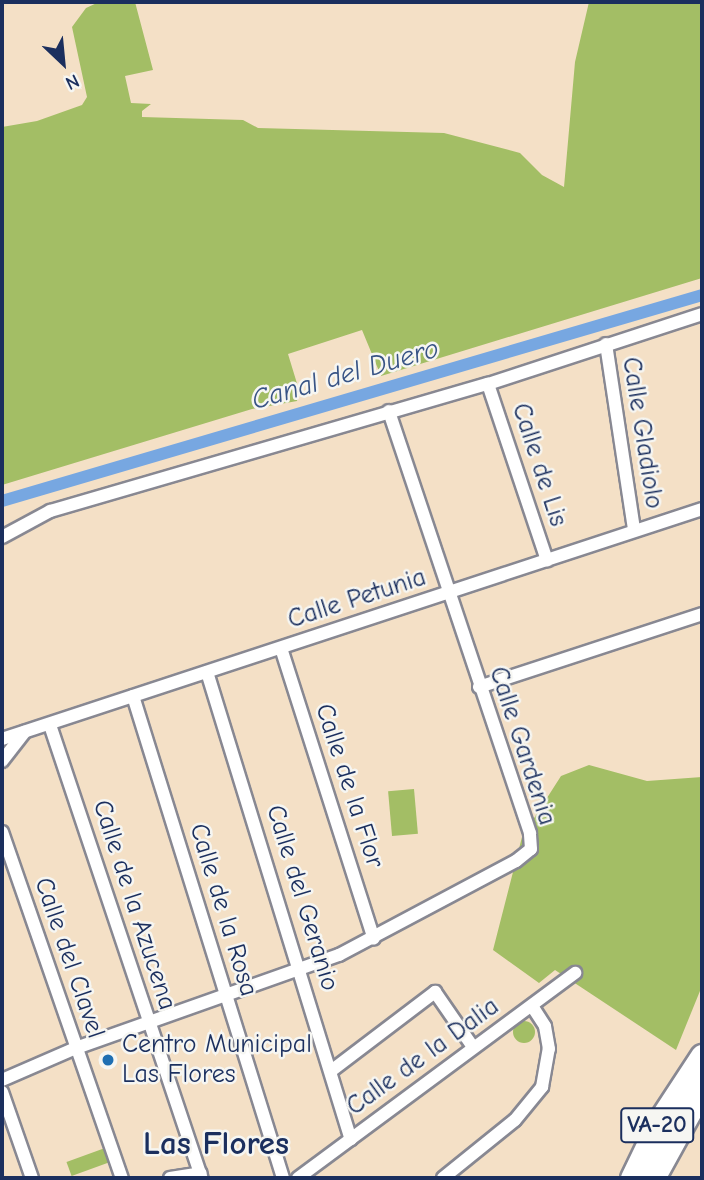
<!DOCTYPE html>
<style>
body{margin:0}
#map{position:relative;width:704px;height:1180px;overflow:hidden;background:#f4e0c6;font-family:"Comic Neue",sans-serif}
div>[style]{position:absolute}
[style*='--x']{left:calc(var(--x)*1px);top:calc(var(--y)*1px);width:calc(var(--w)*1px);rotate:calc(var(--a)*1deg)}
.green>*{inset:0;background:#a3be65;transform-origin:0 0}
.round{border-radius:50%}
.canal>*{height:12px;margin:-6px;padding:0 6px;transform-origin:6px;border-radius:6px;background:#77a7e1}
.roads{filter:drop-shadow(2px 0 #888892) drop-shadow(-2px 0 #888892) drop-shadow(0 2px #888892) drop-shadow(0 -2px #888892)}
.street>*{height:12px;margin:-6px;padding:0 6px;transform-origin:6px;border-radius:6px;background:#fff}
.highway>*{height:23px;margin:-11.5px;padding:0 11.5px;transform-origin:11.5px;border-radius:11.5px;background:#fff}
.dots>*{width:19px;height:19px;translate:-50% -50%;box-sizing:border-box;border:4px solid #f6f6f2;border-radius:50%}
span{translate:-50% -50%;white-space:nowrap;text-align:center;line-height:1.15;-webkit-text-stroke:5px #f6f6f2;paint-order:stroke}
.shield-label span{padding:2px 5px;background:#f6f6f2;border:2px solid;border-radius:5px;-webkit-text-stroke-width:0}
.shield-label{font-size:24px;color:#1b2f5e;font-weight:700}
.street-label{font-size:26px;color:#1b2f5e}
.poi-label{font-size:26px;color:#1b2f5e}
.left{translate:0 -50%;text-align:left}
.water-label{font-size:28px;color:#375385;font-style:italic}
.district-label{font-size:33px;color:#1b2f5e;font-weight:700}
.frame{position:absolute;inset:0;border:4px solid #1b2f5e;pointer-events:none}
.north{position:absolute;left:28px;top:28px;width:70px;height:70px;-webkit-text-stroke:5px #f6f6f2;paint-order:stroke;rotate:154deg;font-size:19px;font-weight:700;line-height:28px;text-align:center;color:#1b2f5e}
.north::after{content:'';display:block;margin:auto;width:24px;height:32px;background:#1b2f5e;clip-path:polygon(50% 0,100% 100%,50% 72%,0 100%)}
</style>
<div id="map">
<div class="green">
<div style="clip-path:polygon(99px 2px,135px 2px,153px 70px,125px 76px,131px 103px,151px 104px,142px 111px,142px 117px,243px 120px,258px 128px,444px 133px,520px 153px,542px 175px,564px 187px,575px 62px,589px 2px,702px 2px,702px 278px,381px 376px,362px 330px,288px 354px,299px 390px,297px 401px,252px 409px,2px 485px,2px 127px,37px 121px,82px 105px,87px 97px,72px 27px,86px 8px)"></div>
<div style="clip-path:polygon(589px 765px,647px 781px,702px 777px,702px 986px,676px 1050px,555px 970px,539px 983px,493px 950px,522px 837px,561px 776px)"></div>
<div style="left:414px;top:789px;width:45px;height:26px;rotate:85deg"></div>
<div class="round" style="left:513px;top:1021px;width:22px;height:22px"></div>
<div style="left:105px;top:1148px;width:15px;height:41px;rotate:70deg"></div>
</div>
<div class="canal">
<div style="--x:2;--y:501;--w:730;--a:-16.4"></div>
</div>
<div class="roads">
<div class="street">
<div style="--x:606;--y:344;--w:188;--a:81.4"></div>
<div style="--x:488;--y:384;--w:186;--a:71.5"></div>
<div style="--x:2;--y:537;--w:55;--a:-28.4"></div>
<div style="--x:50;--y:511;--w:456;--a:-16.2"></div>
<div style="--x:488;--y:384;--w:225;--a:-18.1"></div>
<div style="--x:281;--y:648;--w:305;--a:72.3"></div>
<div style="--x:207;--y:672;--w:489;--a:72.9"></div>
<div style="--x:479;--y:687;--w:235;--a:-18.1"></div>
<div style="--x:133;--y:696;--w:505;--a:72.71"></div>
<div style="--x:50;--y:725;--w:478;--a:71.5"></div>
<div style="--x:2;--y:739;--w:737;--a:-18.19"></div>
<div style="--x:2;--y:761;--w:37;--a:-52"></div>
<div style="--x:2;--y:832;--w:366;--a:70.9"></div>
<div style="--x:331;--y:1071;--w:131;--a:-37.2"></div>
<div style="--x:435;--y:992;--w:67;--a:55.4"></div>
<div style="--x:2;--y:1080;--w:81;--a:-23.4"></div>
<div style="--x:76;--y:1048;--w:279;--a:-19.5"></div>
<div style="--x:339;--y:955;--w:200;--a:-28"></div>
<div style="--x:516;--y:861;--w:19;--a:-39"></div>
<div style="--x:531;--y:849;--w:16;--a:-94"></div>
<div style="--x:530;--y:833;--w:445;--a:-108.5"></div>
<div style="--x:2;--y:1092;--w:91;--a:70.8"></div>
<div style="--x:170;--y:1178;--w:31;--a:-9"></div>
<div style="--x:298;--y:1178;--w:345;--a:-36.5"></div>
<div style="--x:443;--y:1178;--w:92;--a:-38.9"></div>
<div style="--x:515;--y:1120;--w:43;--a:-50.7"></div>
<div style="--x:542;--y:1087;--w:39;--a:-80"></div>
<div style="--x:549;--y:1049;--w:23;--a:-100"></div>
<div style="--x:545;--y:1026;--w:24;--a:-123"></div>
</div>
<div class="highway">
<div style="--x:632;--y:1178;--w:64;--a:-64.2"></div>
<div style="--x:660;--y:1120;--w:77;--a:-56.7"></div>
<div style="--x:653;--y:1178;--w:102;--a:-61.2"></div>
</div>
</div>
<div class="dots">
<div style="left:108px;top:1060px;background:#1f6fb2"></div>
</div>
<div class="shield-label">
<span style="left:657px;top:1125px">VA-20</span>
</div>
<div class="street-label">
<span style="left:642px;top:433px;rotate:81deg">Calle Gladiolo</span>
<span style="left:539px;top:465px;rotate:72deg">Calle de Lis</span>
<span style="left:357px;top:599px;rotate:-18deg">Calle Petunia</span>
<span style="left:522px;top:746px;rotate:72deg">Calle Gardenia</span>
<span style="left:349px;top:786px;rotate:72deg">Calle de la Flor</span>
<span style="left:302px;top:898px;rotate:73deg">Calle del Geranio</span>
<span style="left:134px;top:905px;rotate:72deg">Calle de la Azucena</span>
<span style="left:223px;top:910px;rotate:73deg">Calle de la Rosa</span>
<span style="left:69px;top:958px;rotate:71deg">Calle del Clavel</span>
<span style="left:423px;top:1057px;rotate:-36deg">Calle de la Dalia</span>
</div>
<div class="poi-label">
<span class="left" style="left:122px;top:1060px">Centro Municipal<br>Las Flores</span>
</div>
<div class="water-label">
<span style="left:345px;top:374px;rotate:-16deg">Canal del Duero</span>
</div>
<div class="district-label">
<span style="left:216px;top:1144px">Las Flores</span>
</div>
<div class="frame"></div>
<div class="north">N</div>
</div>
